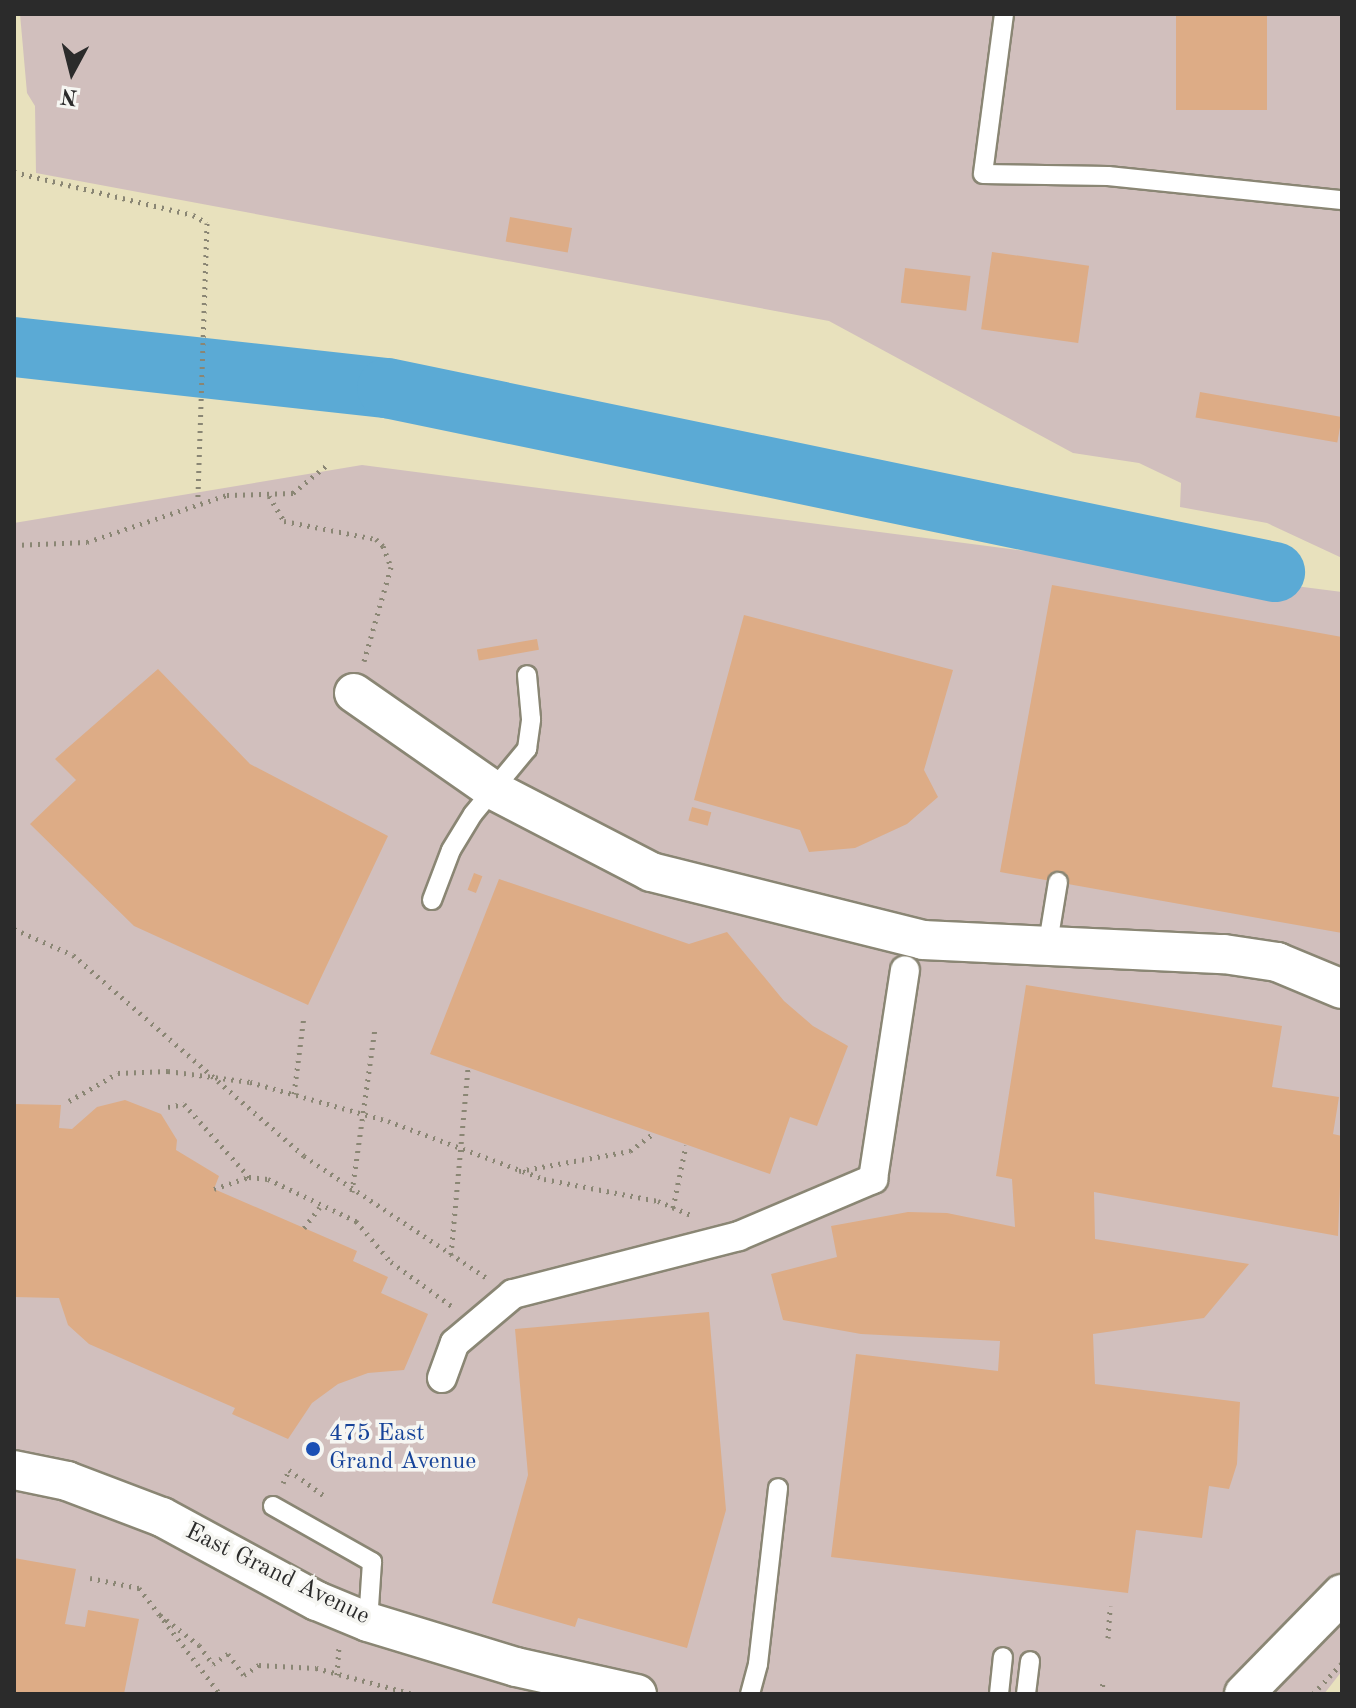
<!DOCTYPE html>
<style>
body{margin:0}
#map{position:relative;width:1356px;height:1708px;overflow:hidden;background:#e8e1bd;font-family:"Old Standard TT",serif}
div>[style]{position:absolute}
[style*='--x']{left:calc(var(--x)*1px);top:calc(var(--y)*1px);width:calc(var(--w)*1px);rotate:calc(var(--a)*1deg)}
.industrial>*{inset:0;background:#d1bfbd}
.river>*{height:60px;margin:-30px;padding:0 30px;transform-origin:30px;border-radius:30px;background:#5baad5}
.building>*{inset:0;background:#ddac86;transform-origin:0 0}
.path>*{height:5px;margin-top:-2.5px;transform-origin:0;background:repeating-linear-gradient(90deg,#8a8674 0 2px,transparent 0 8px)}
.roads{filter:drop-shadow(2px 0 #8a8674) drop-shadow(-2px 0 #8a8674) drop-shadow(0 2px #8a8674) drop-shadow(0 -2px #8a8674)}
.service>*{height:18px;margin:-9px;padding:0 9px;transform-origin:9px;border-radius:9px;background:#fff}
.pedestrian>*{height:28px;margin:-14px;padding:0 14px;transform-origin:14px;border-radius:14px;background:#fff}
.minor>*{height:38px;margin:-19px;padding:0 19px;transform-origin:19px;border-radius:19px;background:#fff}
.dots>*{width:22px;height:22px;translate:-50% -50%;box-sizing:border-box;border:4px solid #f6f6f2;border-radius:50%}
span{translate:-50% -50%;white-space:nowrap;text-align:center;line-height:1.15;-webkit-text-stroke:7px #f6f6f2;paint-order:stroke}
.transit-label{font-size:24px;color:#164399}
.left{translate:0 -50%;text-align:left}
.street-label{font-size:24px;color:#2b2b2b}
.frame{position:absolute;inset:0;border:16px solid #2b2b2b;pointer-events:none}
.north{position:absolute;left:32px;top:32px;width:80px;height:80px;-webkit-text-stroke:6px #f6f6f2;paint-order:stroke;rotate:187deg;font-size:22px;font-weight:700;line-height:32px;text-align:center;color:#2b2b2b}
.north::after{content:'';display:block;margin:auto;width:28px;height:36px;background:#2b2b2b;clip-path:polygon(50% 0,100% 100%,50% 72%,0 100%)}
</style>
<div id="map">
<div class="industrial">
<div style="clip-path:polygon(20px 14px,1342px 14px,1342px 558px,1267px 523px,1180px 507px,1181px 483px,1139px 463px,1073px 453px,829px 321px,36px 173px,35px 106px,27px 93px)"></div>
<div style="clip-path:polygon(362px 465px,1342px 592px,1342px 1671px,1324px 1694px,14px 1694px,14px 523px)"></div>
</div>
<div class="river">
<div style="--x:14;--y:347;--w:375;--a:6.3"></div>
<div style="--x:387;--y:388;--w:907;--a:11.71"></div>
</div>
<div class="building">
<div style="left:1176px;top:14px;width:91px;height:96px"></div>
<div style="left:510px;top:217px;width:63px;height:25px;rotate:10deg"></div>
<div style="left:992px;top:252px;width:98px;height:78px;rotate:8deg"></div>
<div style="left:905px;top:268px;width:66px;height:35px;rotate:7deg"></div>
<div style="left:1200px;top:392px;width:144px;height:26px;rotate:10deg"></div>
<div style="clip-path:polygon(1052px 585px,1342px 637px,1342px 933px,1000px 872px)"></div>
<div style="clip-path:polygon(744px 615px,953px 670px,924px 770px,938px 797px,907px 824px,855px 848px,809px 852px,800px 830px,694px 800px)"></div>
<div style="left:537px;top:639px;width:11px;height:61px;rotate:80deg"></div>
<div style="clip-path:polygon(158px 669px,250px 764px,388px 836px,308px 1005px,134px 926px,30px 824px,76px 780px,55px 759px)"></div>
<div style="left:692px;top:807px;width:20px;height:14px;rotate:15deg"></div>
<div style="left:474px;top:873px;width:9px;height:18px;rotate:21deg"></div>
<div style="clip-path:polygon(499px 879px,689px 944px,727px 932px,784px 1001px,813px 1026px,848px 1046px,817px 1126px,790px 1117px,770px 1174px,430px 1054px)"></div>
<div style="clip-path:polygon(1026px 985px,1282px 1026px,1272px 1087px,1339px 1097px,1333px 1134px,1342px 1136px,1338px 1236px,1094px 1192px,1095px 1239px,1249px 1264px,1204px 1318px,1093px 1334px,1095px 1384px,1240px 1402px,1237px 1464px,1229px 1489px,1209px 1486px,1202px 1538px,1136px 1530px,1128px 1593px,831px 1557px,856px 1354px,998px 1371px,1000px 1341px,861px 1334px,783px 1320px,771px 1274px,837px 1257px,831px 1226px,908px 1212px,947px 1213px,1015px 1227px,1012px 1179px,996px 1176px)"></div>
<div style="clip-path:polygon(125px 1100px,161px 1114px,177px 1140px,176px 1150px,219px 1176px,214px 1189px,357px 1251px,353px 1261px,388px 1277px,381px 1293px,428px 1314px,404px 1370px,368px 1373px,338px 1384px,312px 1403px,288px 1439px,232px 1414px,235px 1408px,89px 1344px,68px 1325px,59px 1298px,14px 1297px,14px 1104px,61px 1105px,59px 1128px,72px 1129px,97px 1107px)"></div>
<div style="clip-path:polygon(709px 1312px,726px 1510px,687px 1648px,578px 1618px,575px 1627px,492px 1603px,528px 1475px,515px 1329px)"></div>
<div style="clip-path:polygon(14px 1558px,76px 1569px,65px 1624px,85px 1627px,88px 1610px,139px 1619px,124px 1694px,14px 1694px)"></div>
</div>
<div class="path">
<div style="--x:14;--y:172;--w:184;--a:13.5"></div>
<div style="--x:193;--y:215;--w:16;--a:30"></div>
<div style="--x:207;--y:223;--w:277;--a:91.9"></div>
<div style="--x:269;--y:496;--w:29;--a:59"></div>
<div style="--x:284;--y:521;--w:94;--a:11.1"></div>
<div style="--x:376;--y:539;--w:10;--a:45"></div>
<div style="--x:383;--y:546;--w:22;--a:69"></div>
<div style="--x:391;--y:567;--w:98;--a:106"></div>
<div style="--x:14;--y:545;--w:73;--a:-2.4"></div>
<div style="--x:87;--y:542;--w:148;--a:-18.6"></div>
<div style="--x:227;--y:495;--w:66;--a:-1.7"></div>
<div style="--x:293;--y:493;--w:45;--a:-39.6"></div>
<div style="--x:14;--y:929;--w:64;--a:23.8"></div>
<div style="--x:73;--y:955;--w:306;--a:41"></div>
<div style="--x:304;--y:1156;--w:220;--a:33.7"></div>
<div style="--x:294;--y:1094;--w:79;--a:-82.7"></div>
<div style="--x:69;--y:1101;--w:56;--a:-29.7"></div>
<div style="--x:118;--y:1073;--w:50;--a:-2.3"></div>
<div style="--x:168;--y:1071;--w:83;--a:7.6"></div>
<div style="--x:250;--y:1082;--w:143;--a:15.8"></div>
<div style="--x:388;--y:1121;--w:166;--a:20.4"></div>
<div style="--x:544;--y:1179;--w:116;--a:10.9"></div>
<div style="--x:658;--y:1201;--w:38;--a:23"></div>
<div style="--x:168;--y:1107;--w:16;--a:-11"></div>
<div style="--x:184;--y:1104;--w:98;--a:48.3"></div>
<div style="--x:519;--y:1171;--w:113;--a:-10.2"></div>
<div style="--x:630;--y:1151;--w:30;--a:-37"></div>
<div style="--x:214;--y:1189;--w:37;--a:-19"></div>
<div style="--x:249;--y:1177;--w:19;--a:6"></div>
<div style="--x:268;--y:1179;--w:98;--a:25.5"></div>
<div style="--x:356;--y:1221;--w:54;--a:49.5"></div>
<div style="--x:391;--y:1262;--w:77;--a:36"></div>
<div style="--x:352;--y:1192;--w:166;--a:-82"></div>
<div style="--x:673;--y:1208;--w:64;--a:-78.3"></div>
<div style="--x:304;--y:1228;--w:26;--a:-53"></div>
<div style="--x:451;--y:1255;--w:189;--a:-84.8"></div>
<div style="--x:283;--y:1483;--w:14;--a:-65"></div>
<div style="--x:289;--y:1470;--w:42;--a:36.3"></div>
<div style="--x:90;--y:1578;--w:50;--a:11.5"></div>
<div style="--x:139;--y:1588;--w:133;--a:52.6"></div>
<div style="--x:160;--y:1615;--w:49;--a:37.6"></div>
<div style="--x:199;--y:1645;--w:24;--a:54"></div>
<div style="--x:213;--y:1664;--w:18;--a:-34"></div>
<div style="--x:228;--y:1654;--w:26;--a:53"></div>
<div style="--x:244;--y:1675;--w:18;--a:-34"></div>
<div style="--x:259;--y:1665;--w:57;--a:3"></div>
<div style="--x:316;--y:1668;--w:100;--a:15"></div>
<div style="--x:1108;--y:1638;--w:32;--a:-86"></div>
<div style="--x:337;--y:1675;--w:27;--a:-86"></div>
<div style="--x:228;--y:1694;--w:2;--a:0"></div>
<div style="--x:1102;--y:1694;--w:14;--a:-86"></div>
<div style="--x:1313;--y:1694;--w:42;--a:-46.9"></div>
</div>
<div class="roads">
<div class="service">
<div style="--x:1004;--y:14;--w:161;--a:97.5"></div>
<div style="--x:983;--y:174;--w:125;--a:0.9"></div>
<div style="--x:1108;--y:176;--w:235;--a:5.9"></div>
<div style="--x:432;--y:900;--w:53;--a:-69.2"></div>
<div style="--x:451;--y:850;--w:42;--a:-58.6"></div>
<div style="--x:473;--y:814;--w:85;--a:-50.3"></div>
<div style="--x:527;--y:749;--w:30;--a:-82"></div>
<div style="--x:531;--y:719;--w:44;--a:-95.2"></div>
<div style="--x:1047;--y:949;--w:68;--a:-80.7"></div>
<div style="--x:273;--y:1506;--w:114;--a:29.5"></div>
<div style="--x:372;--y:1562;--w:60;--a:93.8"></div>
<div style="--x:750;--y:1694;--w:31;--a:-75"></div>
<div style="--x:758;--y:1664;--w:177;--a:-83.5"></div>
<div style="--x:999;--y:1694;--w:37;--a:-84"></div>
<div style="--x:1026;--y:1694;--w:33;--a:-83"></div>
</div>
<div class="pedestrian">
<div style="--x:442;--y:1378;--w:37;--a:-70"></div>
<div style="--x:455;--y:1343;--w:76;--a:-40.2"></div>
<div style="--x:513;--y:1294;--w:233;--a:-14.4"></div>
<div style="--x:739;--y:1236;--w:146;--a:-23"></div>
<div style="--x:873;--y:1179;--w:211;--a:-81.3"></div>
</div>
<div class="minor">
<div style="--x:354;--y:693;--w:169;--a:34.9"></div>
<div style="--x:493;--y:790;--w:178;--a:27.4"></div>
<div style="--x:651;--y:872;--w:280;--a:14"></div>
<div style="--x:923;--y:940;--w:301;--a:2.7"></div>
<div style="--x:1224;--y:954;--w:54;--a:8.6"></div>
<div style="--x:1277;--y:962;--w:70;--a:22.6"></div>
<div style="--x:14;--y:1470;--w:54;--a:11.7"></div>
<div style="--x:67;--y:1481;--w:102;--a:20.8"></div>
<div style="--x:162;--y:1517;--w:176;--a:28.5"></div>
<div style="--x:317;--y:1601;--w:55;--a:22.4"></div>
<div style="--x:368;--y:1622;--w:155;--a:16.9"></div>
<div style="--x:516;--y:1667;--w:124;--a:12.6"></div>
<div style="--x:1244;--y:1694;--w:140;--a:-45.6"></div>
</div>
</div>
<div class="dots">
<div style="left:313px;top:1449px;background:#1a4fb4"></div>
</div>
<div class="transit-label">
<span class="left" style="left:329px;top:1449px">475 East<br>Grand Avenue</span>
</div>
<div class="street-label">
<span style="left:277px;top:1575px;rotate:26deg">East Grand Avenue</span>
</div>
<div class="frame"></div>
<div class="north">N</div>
</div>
